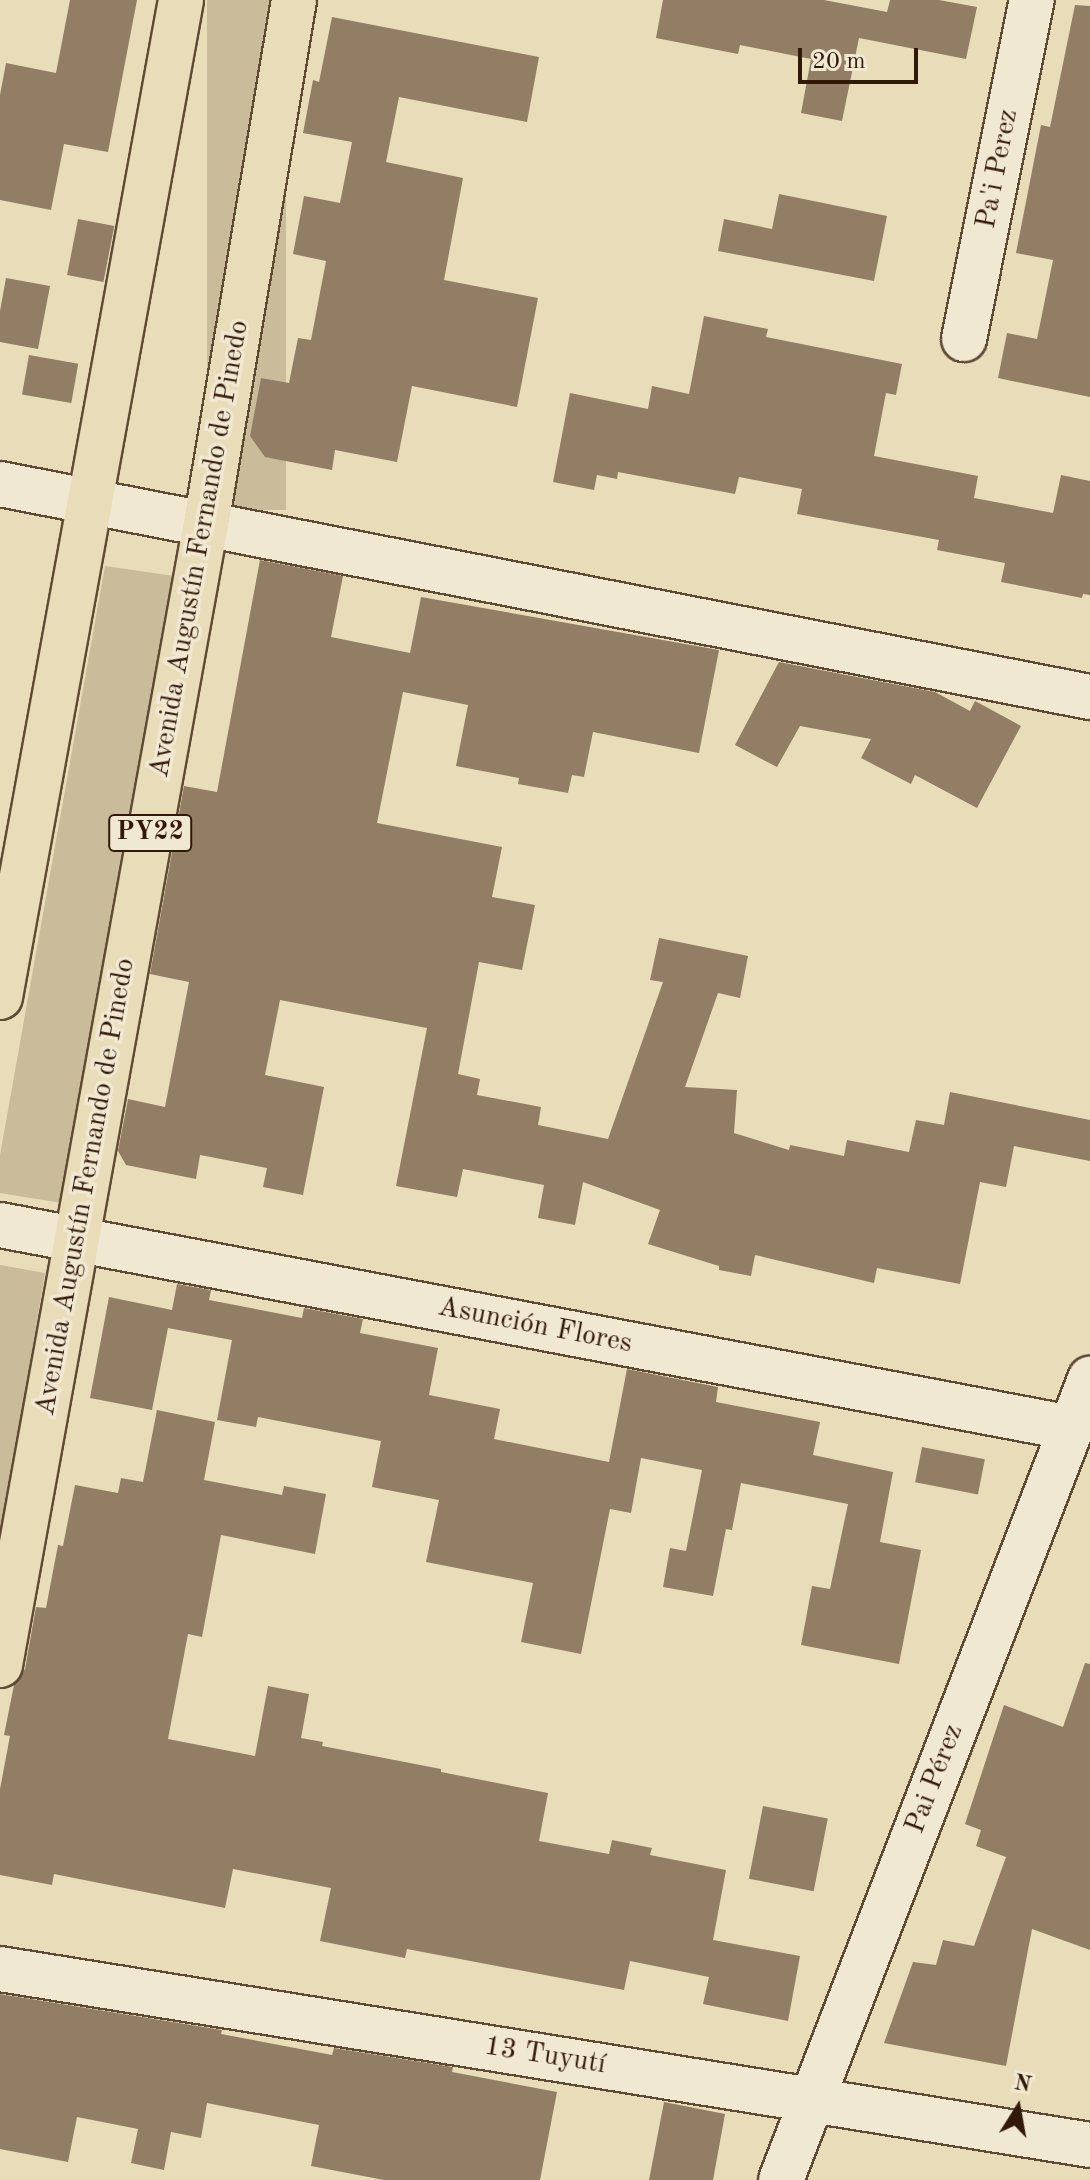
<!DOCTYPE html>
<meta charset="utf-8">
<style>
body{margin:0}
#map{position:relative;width:1090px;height:2180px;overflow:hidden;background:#e9dcb8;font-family:"Old Standard TT",serif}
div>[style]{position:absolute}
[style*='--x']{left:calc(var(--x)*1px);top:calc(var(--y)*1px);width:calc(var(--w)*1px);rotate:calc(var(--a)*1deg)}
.green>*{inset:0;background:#cabb9a;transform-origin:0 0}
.building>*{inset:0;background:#917e64;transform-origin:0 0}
.roads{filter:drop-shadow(2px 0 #5f4a34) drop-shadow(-2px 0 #5f4a34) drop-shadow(0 2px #5f4a34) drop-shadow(0 -2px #5f4a34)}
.minor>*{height:44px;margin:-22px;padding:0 22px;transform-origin:22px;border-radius:22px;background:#f1e8d1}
.highway>*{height:44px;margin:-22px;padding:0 22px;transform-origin:22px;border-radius:22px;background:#e9dcb8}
span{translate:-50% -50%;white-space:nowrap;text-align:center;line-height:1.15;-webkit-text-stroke:7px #f1e8d1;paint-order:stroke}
.shield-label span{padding:2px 6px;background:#f1e8d1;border:2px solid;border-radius:6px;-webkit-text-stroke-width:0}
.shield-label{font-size:26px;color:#311908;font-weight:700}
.street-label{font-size:28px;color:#311908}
.north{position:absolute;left:978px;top:2068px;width:80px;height:80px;-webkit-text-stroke:6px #f1e8d1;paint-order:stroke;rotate:11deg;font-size:22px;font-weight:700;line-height:32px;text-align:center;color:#311908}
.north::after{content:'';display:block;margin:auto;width:28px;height:36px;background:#311908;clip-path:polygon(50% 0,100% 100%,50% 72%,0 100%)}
.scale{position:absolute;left:798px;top:48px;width:120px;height:36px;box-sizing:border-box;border:4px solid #311908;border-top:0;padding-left:10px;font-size:24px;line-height:28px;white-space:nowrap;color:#311908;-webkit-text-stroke:6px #f1e8d1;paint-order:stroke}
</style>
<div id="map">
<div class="green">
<div style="left:207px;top:0;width:79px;height:510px"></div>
<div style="clip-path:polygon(105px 566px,174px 576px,62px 1203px,0 1193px,0 1155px)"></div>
<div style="clip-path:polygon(0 1265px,45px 1273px,0 1542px)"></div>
</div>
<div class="building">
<div style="clip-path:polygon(70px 0,137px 0,108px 152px,64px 144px,51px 210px,0 200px,0 95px,6px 63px,56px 73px)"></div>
<div style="clip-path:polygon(663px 0,824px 0,887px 12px,890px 0,939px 0,977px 7px,966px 59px,859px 38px,842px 121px,801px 113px,811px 59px,740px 45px,738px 54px,656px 38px)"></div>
<div style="clip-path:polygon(1075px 5px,1090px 6px,1090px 397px,998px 378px,1007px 333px,1037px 339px,1053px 260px,1016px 253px,1041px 125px,1050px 127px)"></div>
<div style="clip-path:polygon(332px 17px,539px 57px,527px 122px,399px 97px,386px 162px,463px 178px,444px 280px,538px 298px,517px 407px,412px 386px,397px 462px,335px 450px,332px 470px,265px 457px,250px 436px,261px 378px,289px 383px,298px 338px,311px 340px,326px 261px,293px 254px,304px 196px,340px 203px,352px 142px,303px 133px,313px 80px,319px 82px)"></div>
<div style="clip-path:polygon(779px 194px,887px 216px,874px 281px,718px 251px,724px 219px,772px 229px)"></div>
<div style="left:78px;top:219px;width:37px;height:57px;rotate:11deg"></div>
<div style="clip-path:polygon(6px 278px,50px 286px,38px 349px,0 342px,0 311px)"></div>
<div style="clip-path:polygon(704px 316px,768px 329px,766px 337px,902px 364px,896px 395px,886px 393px,874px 456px,978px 476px,974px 498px,1053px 513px,1061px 475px,1090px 481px,1090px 595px,1083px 594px,1082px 598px,1001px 582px,1005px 563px,937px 550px,939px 540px,797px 514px,802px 489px,739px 477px,735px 494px,618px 472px,617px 479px,597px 475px,594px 490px,553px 482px,570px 393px,648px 409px,652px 386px,689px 394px)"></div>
<div style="left:29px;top:355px;width:50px;height:40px;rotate:10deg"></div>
<div style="clip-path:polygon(260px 560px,343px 576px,331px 637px,410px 653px,421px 597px,719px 650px,699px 753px,593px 732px,584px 777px,572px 775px,568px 793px,518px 784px,519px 778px,456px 766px,468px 705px,403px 692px,377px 823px,502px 847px,492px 897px,535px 905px,522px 970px,479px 962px,458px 1074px,480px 1079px,477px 1095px,541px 1107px,538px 1125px,608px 1139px,663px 982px,650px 980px,659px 938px,748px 956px,740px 998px,718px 993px,685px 1087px,737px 1090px,734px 1133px,789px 1150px,790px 1145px,844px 1156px,847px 1140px,909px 1152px,916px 1120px,944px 1125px,950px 1092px,1090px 1120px,1090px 1161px,1014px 1146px,1006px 1187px,980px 1182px,960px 1284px,877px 1268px,874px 1283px,755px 1255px,751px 1276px,719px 1270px,719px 1266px,648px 1244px,660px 1210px,583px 1182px,575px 1225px,538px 1218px,544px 1185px,463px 1169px,457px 1197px,396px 1186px,427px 1028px,280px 1000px,265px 1075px,324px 1087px,303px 1195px,263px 1187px,267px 1168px,200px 1155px,196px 1179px,126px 1165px,118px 1151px,128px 1099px,165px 1107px,189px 982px,150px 974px,184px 786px,217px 792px)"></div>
<div style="clip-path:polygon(779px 662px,935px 692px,970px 711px,975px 701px,1021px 726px,977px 808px,915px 775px,911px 784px,861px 758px,871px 739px,800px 726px,777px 767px,735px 745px)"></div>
<div style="clip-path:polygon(177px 1284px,211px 1290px,209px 1300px,302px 1318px,304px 1308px,363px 1319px,360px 1333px,438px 1348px,429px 1395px,500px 1409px,494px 1439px,609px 1462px,627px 1369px,718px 1387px,716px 1402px,820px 1422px,813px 1455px,893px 1472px,880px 1542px,921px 1550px,899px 1664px,801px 1645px,812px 1586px,830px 1589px,848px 1504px,741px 1483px,732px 1530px,726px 1529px,713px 1596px,663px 1587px,670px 1548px,686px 1551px,702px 1470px,641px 1458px,631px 1513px,610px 1509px,581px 1654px,521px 1642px,533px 1583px,426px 1562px,439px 1500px,372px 1487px,381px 1441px,258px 1417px,256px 1427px,217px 1420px,232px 1340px,168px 1328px,152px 1410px,90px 1398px,109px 1297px,172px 1310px)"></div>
<div style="clip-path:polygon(157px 1410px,215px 1422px,204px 1480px,282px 1495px,284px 1486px,326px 1494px,315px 1554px,221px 1535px,202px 1637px,188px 1634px,168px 1739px,255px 1756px,268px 1686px,309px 1694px,301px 1738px,323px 1742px,322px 1746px,441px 1769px,441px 1772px,548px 1793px,539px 1841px,609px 1854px,612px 1840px,652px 1848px,650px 1855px,726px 1870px,713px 1940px,800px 1956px,788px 2021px,703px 2004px,709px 1977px,630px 1961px,624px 1990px,407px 1949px,405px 1958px,320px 1941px,331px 1888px,233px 1869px,225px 1908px,54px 1874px,52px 1885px,0 1875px,0 1789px,10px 1736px,4px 1735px,14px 1685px,25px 1669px,36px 1607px,46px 1608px,58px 1545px,63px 1546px,75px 1485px,118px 1493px,121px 1478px,143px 1482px)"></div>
<div style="left:922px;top:1447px;width:64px;height:36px;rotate:11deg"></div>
<div style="clip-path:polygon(1085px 1663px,1090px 1664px,1090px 1950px,1032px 1929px,1006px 2066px,884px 2043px,913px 1962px,936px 1965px,943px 1940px,974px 1946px,1006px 1857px,976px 1846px,981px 1830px,965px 1824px,1004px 1705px,1063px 1727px)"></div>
<div style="left:763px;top:1806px;width:66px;height:74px;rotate:11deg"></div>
<div style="clip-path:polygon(0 1994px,222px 2030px,221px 2034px,332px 2055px,334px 2048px,453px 2067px,452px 2072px,557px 2092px,540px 2180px,384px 2180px,311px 2166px,319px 2125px,207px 2103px,201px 2138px,171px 2132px,164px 2170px,131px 2163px,138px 2129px,77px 2117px,68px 2162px,0 2149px)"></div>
<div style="clip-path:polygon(664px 2102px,725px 2114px,713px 2180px,649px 2180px)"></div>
</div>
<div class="roads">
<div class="minor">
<div style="--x:964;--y:339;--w:346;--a:-78.7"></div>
<div style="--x:0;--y:484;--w:1111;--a:11.06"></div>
<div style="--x:0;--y:1225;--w:1090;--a:10.73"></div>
<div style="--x:0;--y:1969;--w:1104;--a:9.17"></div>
<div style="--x:781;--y:2180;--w:859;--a:-68.9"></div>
</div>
<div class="highway">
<div style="--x:0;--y:997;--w:1013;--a:-79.71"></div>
<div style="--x:0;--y:1665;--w:1159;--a:-79.77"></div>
<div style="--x:206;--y:524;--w:531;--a:-80.47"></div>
</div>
</div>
<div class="shield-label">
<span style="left:150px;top:833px">PY22</span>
</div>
<div class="street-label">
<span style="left:998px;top:169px;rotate:-79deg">Pa'i Perez</span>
<span style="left:200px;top:549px;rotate:-80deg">Avenida Augustín Fernando de Pinedo</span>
<span style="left:86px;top:1187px;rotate:-80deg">Avenida Augustín Fernando de Pinedo</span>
<span style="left:535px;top:1326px;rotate:11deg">Asunción Flores</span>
<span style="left:935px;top:1779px;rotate:-69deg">Pai Pérez</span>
<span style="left:545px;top:2056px;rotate:9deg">13 Tuyutí</span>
</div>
<div class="north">N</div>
<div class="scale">20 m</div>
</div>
